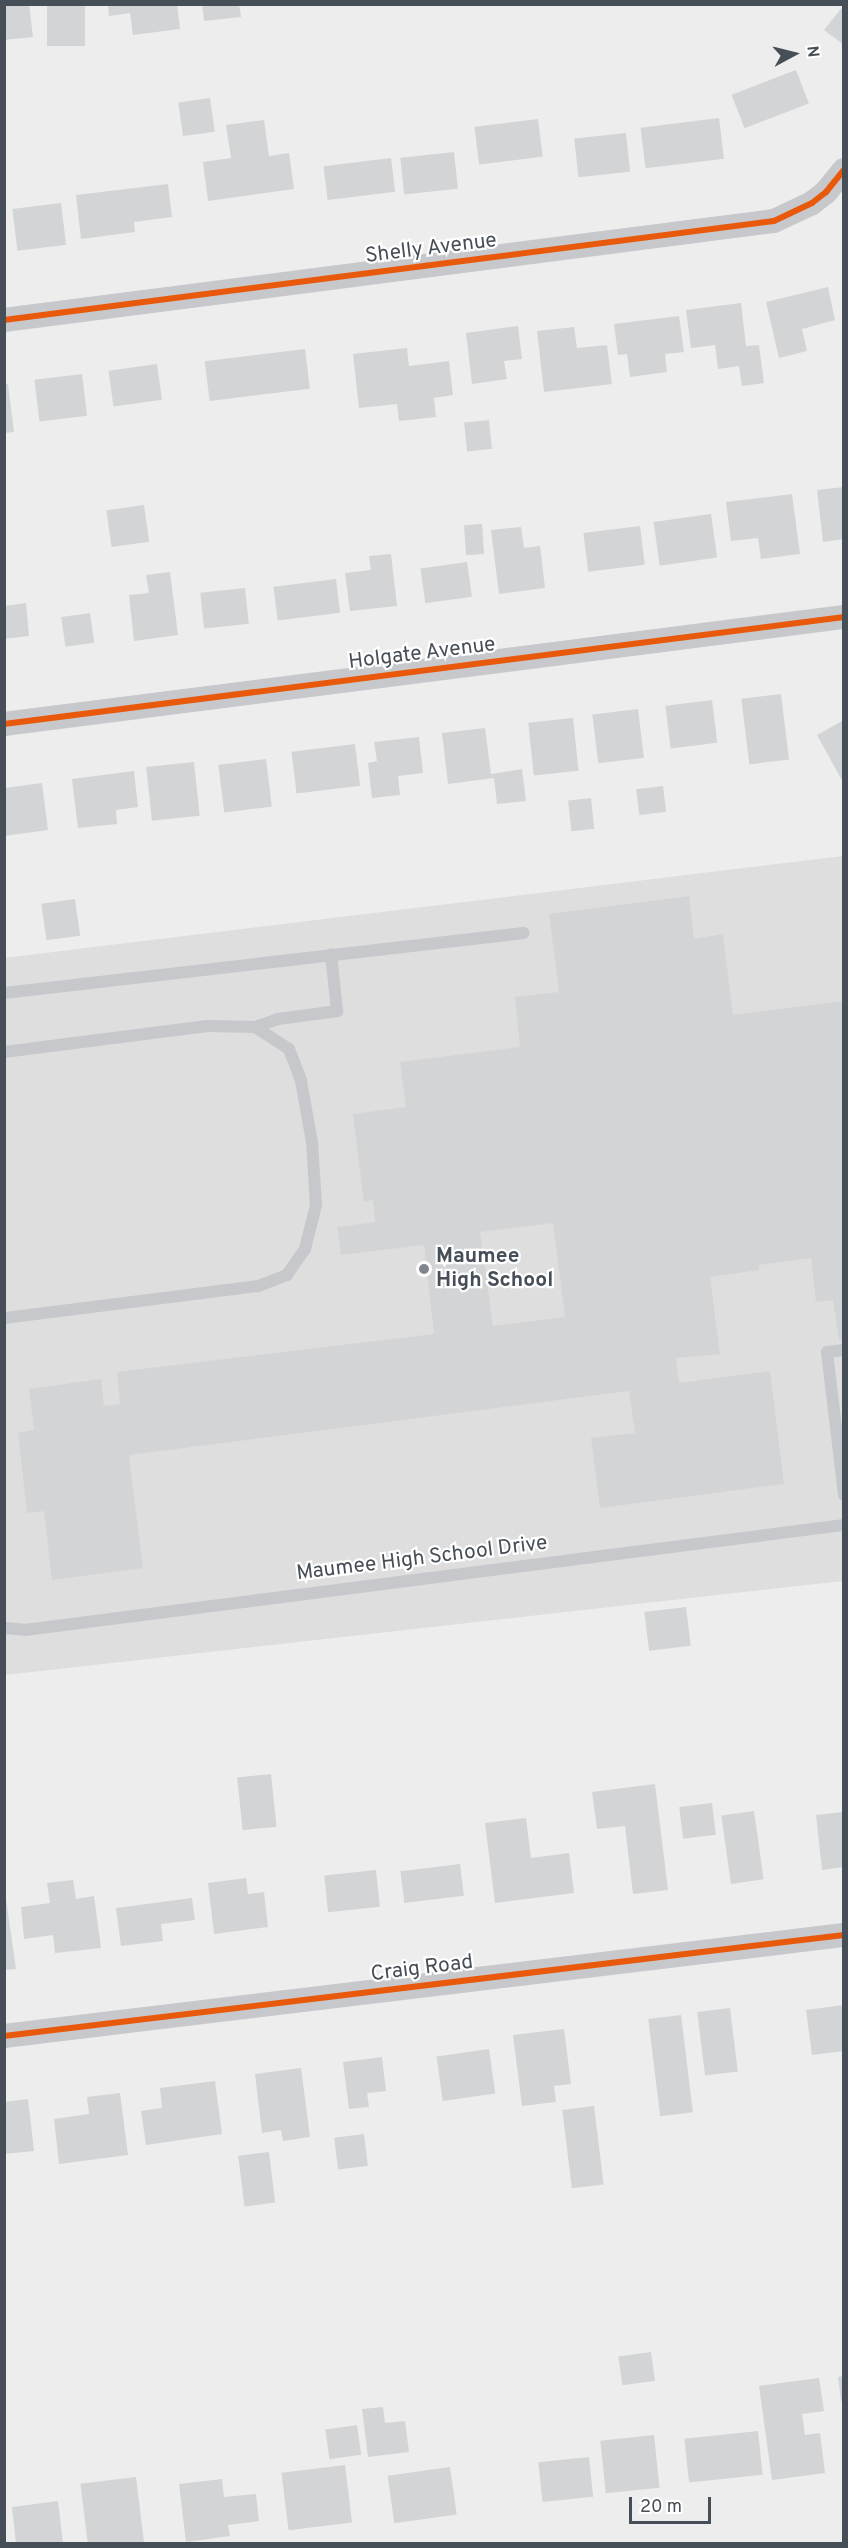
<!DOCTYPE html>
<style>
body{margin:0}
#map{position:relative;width:848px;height:2548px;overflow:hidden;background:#ededed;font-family:Overpass,sans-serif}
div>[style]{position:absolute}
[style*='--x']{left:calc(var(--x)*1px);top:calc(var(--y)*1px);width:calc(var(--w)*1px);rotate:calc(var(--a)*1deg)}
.education>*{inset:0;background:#dfdede}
.building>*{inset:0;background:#d3d4d6;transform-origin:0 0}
.lane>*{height:12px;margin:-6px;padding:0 6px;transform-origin:6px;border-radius:6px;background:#c7c8cb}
.street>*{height:24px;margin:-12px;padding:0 12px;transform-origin:12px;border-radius:12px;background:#c7c8cb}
.cycleway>*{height:6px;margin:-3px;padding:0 3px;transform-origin:3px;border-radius:3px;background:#e8590c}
.dots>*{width:16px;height:16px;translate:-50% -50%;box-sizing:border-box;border:3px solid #fff;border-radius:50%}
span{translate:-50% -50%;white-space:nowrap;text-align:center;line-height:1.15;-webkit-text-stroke:4.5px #fff;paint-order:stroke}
.street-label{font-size:21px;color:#464e57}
.poi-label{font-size:21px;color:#464e57;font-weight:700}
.left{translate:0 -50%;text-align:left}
.frame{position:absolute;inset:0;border:6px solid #464e57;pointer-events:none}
.north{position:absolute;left:764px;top:24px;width:60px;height:60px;-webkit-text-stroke:4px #fff;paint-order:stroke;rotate:83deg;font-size:16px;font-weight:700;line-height:24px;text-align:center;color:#464e57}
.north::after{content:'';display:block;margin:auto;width:21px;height:27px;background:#464e57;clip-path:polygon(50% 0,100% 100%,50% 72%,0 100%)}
.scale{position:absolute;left:629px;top:2497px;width:82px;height:27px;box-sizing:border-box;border:3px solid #464e57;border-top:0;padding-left:8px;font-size:18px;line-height:21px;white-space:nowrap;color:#464e57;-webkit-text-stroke:4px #fff;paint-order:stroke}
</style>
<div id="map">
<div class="education">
<div style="clip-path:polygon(843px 856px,843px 1581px,5px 1675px,4px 958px)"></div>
</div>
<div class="building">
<div style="clip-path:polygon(4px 4px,29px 4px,33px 37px,4px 40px)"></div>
<div style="left:47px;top:4px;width:38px;height:42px"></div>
<div style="clip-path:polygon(108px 4px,177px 4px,180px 29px,133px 35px,130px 13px,109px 16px)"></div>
<div style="clip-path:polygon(202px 4px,239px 4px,241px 17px,204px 21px)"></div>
<div style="clip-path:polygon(844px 5px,844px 45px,824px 30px)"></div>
<div style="left:796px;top:70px;width:36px;height:69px;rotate:69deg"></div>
<div style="left:210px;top:98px;width:34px;height:32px;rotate:82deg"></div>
<div style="left:719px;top:118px;width:41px;height:79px;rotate:83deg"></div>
<div style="left:538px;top:119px;width:38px;height:64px;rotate:83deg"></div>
<div style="clip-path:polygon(264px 120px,269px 156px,289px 153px,294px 189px,208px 201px,203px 162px,231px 158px,226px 125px)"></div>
<div style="left:626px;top:133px;width:39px;height:52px;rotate:84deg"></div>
<div style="left:454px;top:152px;width:37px;height:54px;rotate:84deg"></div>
<div style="left:391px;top:158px;width:34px;height:68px;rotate:83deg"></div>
<div style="clip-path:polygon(168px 184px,172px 217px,134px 222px,135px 232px,81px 239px,76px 195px)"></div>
<div style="left:61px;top:203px;width:42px;height:49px;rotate:83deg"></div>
<div style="clip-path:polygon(828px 287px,835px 320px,802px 329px,807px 351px,779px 358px,766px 302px)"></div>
<div style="clip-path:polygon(741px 303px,746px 346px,759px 345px,764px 383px,742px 386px,739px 366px,718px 369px,715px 345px,691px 348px,686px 310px)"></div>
<div style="clip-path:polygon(679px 316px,684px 352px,665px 354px,667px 372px,630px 377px,627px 354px,618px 355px,614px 324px)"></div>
<div style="clip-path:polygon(518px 326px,522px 359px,504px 361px,507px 379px,472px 384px,466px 333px)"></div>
<div style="clip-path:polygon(574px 327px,577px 348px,607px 345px,612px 384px,544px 392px,537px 331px)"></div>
<div style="clip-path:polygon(407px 348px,409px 366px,449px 361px,453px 395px,434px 398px,436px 417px,399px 421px,397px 404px,359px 408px,353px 354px)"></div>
<div style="left:305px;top:349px;width:40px;height:101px;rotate:83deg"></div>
<div style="left:157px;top:364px;width:36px;height:49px;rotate:82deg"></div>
<div style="left:82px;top:374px;width:42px;height:48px;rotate:83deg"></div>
<div style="clip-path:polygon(8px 384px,14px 432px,4px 433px,4px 385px)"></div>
<div style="left:489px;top:420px;width:29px;height:25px;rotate:84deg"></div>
<div style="clip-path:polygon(844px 487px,844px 539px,823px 542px,817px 490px)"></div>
<div style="clip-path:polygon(792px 494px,800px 554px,761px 559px,758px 538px,731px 541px,726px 502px)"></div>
<div style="left:144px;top:505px;width:37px;height:38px;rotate:82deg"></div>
<div style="left:711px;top:514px;width:44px;height:58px;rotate:82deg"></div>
<div style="left:482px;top:524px;width:30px;height:18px;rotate:86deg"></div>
<div style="left:640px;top:526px;width:39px;height:57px;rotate:83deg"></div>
<div style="clip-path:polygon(521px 527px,524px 548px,540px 546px,545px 588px,499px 594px,491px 530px)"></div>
<div style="clip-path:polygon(391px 554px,397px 606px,350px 611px,345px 573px,371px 570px,369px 556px)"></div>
<div style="left:467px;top:562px;width:35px;height:47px;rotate:82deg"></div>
<div style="clip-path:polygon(170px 572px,178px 635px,134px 641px,129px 595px,149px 593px,146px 575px)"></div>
<div style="left:336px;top:579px;width:34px;height:63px;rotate:83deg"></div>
<div style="left:245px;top:588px;width:36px;height:45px;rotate:84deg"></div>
<div style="clip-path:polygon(26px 603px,29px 636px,4px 639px,4px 606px)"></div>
<div style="left:90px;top:613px;width:30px;height:29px;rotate:82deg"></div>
<div style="left:781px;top:694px;width:66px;height:40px;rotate:83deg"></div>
<div style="left:712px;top:700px;width:43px;height:47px;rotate:83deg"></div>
<div style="left:638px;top:709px;width:49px;height:46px;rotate:83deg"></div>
<div style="left:573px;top:718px;width:53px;height:45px;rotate:84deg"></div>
<div style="clip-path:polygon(844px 720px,844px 784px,817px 735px)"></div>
<div style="clip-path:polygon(485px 728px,491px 774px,522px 769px,526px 801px,497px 804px,494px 778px,448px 784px,442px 733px)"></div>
<div style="clip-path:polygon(419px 737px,423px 773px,398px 776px,400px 795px,372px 798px,368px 763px,377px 761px,374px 742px)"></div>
<div style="left:355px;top:744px;width:42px;height:64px;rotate:83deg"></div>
<div style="left:266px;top:759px;width:48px;height:48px;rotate:83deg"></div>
<div style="left:194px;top:762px;width:54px;height:48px;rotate:84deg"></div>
<div style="clip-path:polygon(134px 771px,138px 807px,116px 810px,117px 824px,78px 828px,72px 779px)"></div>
<div style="clip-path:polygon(42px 783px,48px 830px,4px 836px,4px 788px)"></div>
<div style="left:663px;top:786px;width:26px;height:27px;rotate:83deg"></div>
<div style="left:591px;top:798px;width:31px;height:23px;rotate:84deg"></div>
<div style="clip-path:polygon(evenodd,689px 896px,694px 939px,723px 934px,733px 1015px,844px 1001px,844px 1340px,839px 1340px,833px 1300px,816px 1302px,811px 1258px,759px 1265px,759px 1270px,710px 1277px,720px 1354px,676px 1358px,679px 1383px,770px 1371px,784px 1484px,600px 1508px,591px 1438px,635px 1433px,629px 1391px,129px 1455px,143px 1568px,52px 1580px,44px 1511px,27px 1513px,18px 1433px,34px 1430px,29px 1389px,101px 1379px,104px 1406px,120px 1404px,117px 1372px,434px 1334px,424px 1245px,341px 1255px,337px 1227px,375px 1222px,373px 1200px,364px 1202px,353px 1114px,406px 1107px,400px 1062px,520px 1047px,515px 997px,559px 992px,549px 914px,689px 896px,553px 1223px,565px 1317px,493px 1326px,480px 1232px,553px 1223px)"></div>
<div style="left:75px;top:899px;width:37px;height:34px;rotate:82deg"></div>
<div style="left:686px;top:1607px;width:39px;height:42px;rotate:83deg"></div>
<div style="left:271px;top:1774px;width:53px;height:34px;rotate:84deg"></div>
<div style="clip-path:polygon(655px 1784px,668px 1890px,633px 1894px,625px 1826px,597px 1829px,592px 1792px)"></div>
<div style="left:712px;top:1803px;width:32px;height:33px;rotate:83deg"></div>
<div style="left:754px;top:1811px;width:69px;height:33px;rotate:82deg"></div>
<div style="clip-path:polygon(844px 1812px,844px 1867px,822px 1870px,816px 1815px)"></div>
<div style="clip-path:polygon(526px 1818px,531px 1858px,569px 1853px,574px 1893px,495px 1903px,485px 1823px)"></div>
<div style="left:460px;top:1864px;width:32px;height:60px;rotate:83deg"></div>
<div style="left:376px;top:1870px;width:37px;height:52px;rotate:84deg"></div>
<div style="clip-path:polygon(246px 1878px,248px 1894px,264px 1892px,268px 1927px,214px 1934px,208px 1883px)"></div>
<div style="clip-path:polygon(73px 1880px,76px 1899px,94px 1896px,101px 1948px,55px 1953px,53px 1935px,24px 1939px,21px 1907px,50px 1903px,47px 1883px)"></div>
<div style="clip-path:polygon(4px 1885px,16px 1969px,4px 1970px)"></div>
<div style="clip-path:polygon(192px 1898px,195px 1920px,161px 1924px,163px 1941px,121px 1946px,116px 1908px)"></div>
<div style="clip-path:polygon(844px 2005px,844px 2051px,812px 2055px,806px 2010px)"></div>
<div style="left:730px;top:2008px;width:64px;height:33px;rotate:83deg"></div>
<div style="left:681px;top:2015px;width:98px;height:33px;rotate:83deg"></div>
<div style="clip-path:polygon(564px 2029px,571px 2084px,554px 2086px,556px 2102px,522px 2106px,513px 2035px)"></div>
<div style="left:489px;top:2049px;width:45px;height:53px;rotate:82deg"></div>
<div style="clip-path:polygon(382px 2057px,386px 2091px,367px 2093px,369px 2107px,349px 2109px,343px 2062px)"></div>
<div style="clip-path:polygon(301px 2068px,310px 2137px,283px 2141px,281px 2130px,262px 2133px,255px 2074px)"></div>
<div style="clip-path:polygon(215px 2081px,222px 2134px,146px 2145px,141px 2111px,162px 2108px,160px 2088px)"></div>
<div style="clip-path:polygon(120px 2093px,128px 2155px,59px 2164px,54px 2119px,89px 2114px,87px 2097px)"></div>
<div style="clip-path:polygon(28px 2099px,34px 2151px,4px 2154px,4px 2102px)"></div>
<div style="left:594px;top:2106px;width:79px;height:32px;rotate:83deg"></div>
<div style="left:364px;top:2134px;width:32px;height:30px;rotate:83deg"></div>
<div style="left:269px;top:2152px;width:51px;height:31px;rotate:83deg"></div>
<div style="left:651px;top:2352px;width:29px;height:33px;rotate:82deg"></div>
<div style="clip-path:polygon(844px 2376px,844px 2401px,841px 2401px,838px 2377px)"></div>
<div style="clip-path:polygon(819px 2378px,824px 2411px,802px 2414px,805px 2435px,820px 2433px,825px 2473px,772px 2480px,759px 2386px)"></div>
<div style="clip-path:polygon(383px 2407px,385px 2423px,405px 2421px,409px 2452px,368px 2457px,362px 2409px)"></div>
<div style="left:357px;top:2425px;width:30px;height:32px;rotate:82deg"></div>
<div style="left:758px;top:2431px;width:44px;height:74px;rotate:84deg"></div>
<div style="left:654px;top:2435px;width:53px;height:54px;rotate:84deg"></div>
<div style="left:589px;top:2457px;width:40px;height:51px;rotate:84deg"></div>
<div style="left:345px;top:2465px;width:58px;height:64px;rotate:83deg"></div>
<div style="left:450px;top:2467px;width:48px;height:63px;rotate:82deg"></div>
<div style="left:136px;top:2477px;width:67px;height:56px;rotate:83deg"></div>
<div style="clip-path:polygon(222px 2479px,224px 2497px,256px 2494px,259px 2521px,228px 2525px,230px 2536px,186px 2542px,179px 2484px)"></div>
<div style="clip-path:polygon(58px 2501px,63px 2544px,16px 2544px,12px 2507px)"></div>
</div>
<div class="lane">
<div style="--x:4;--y:993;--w:523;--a:-6.58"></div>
<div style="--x:255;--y:1027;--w:24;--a:-19"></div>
<div style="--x:278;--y:1019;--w:60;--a:-7.7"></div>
<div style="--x:337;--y:1011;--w:57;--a:-96"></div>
<div style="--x:4;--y:1052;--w:205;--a:-7.3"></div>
<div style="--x:207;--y:1026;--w:48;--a:1.2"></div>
<div style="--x:255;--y:1027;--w:40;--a:32.9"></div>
<div style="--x:289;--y:1049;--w:34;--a:69"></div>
<div style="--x:301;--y:1081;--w:62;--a:79.8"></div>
<div style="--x:312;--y:1142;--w:63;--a:86.4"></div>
<div style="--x:316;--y:1205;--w:45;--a:104"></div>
<div style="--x:305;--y:1249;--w:32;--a:125"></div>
<div style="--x:287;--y:1275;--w:31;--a:159"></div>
<div style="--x:258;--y:1286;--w:256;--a:172.8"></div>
<div style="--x:844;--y:1350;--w:17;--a:173"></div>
<div style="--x:827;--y:1352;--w:144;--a:83.2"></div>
<div style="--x:4;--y:1628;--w:21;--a:5"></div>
<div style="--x:25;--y:1630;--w:826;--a:-7.31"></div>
</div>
<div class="street">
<div style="--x:4;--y:320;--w:776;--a:-7.33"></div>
<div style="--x:774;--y:221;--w:42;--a:-25.3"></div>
<div style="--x:812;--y:203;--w:18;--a:-38"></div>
<div style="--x:826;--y:192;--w:28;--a:-51"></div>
<div style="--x:4;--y:724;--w:847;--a:-7.26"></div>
<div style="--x:4;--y:2036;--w:846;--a:-6.86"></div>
</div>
<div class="cycleway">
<div style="--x:4;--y:320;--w:776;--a:-7.33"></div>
<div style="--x:774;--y:221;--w:42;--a:-25.3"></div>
<div style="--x:812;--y:203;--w:18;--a:-38"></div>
<div style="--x:826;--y:192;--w:28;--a:-51"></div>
<div style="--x:4;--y:724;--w:847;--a:-7.26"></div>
<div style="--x:4;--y:2036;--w:846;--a:-6.86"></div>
</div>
<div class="dots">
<div style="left:424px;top:1269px;background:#80868c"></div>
</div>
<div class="street-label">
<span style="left:431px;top:249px;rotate:-7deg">Shelly Avenue</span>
<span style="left:422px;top:654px;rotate:-7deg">Holgate Avenue</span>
<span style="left:422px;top:1559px;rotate:-7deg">Maumee High School Drive</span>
<span style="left:422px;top:1969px;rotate:-7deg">Craig Road</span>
</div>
<div class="poi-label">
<span class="left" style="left:436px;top:1269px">Maumee<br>High School</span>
</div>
<div class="frame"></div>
<div class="north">N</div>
<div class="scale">20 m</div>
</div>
